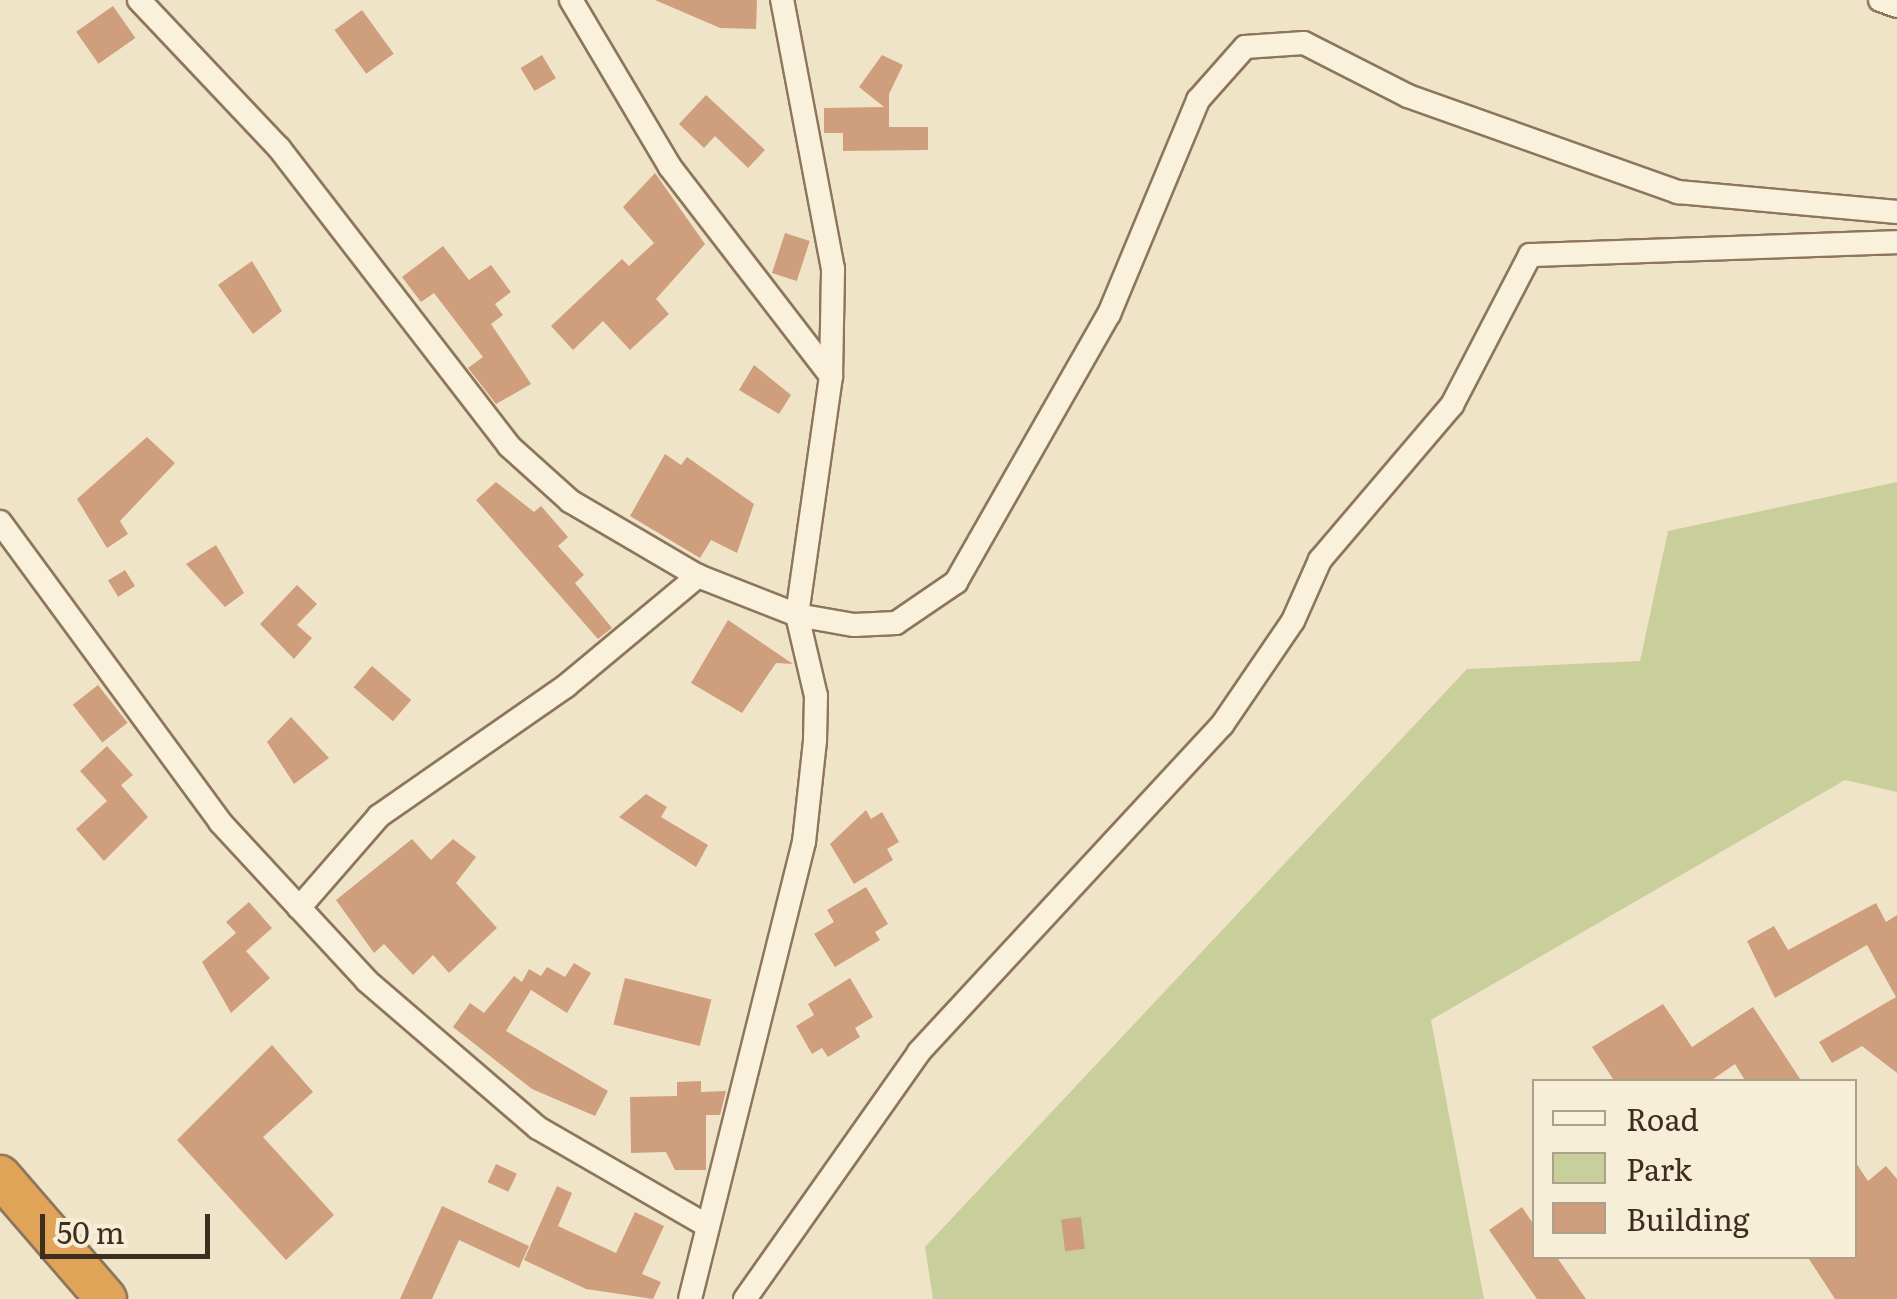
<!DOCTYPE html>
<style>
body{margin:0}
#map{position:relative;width:1897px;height:1299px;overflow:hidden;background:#f0e4c8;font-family:Literata,serif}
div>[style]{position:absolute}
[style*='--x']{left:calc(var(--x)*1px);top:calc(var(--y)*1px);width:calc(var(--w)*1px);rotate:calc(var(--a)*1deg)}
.green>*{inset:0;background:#c9cf9b}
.building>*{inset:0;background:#cf9f7d;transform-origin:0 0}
.roads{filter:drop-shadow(2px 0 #8d765c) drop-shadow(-2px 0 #8d765c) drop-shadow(0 2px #8d765c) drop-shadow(0 -2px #8d765c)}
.street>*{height:22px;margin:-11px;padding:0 11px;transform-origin:11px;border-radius:11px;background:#faf1dc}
.highway>*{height:40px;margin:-20px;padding:0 20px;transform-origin:20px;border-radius:20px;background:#e0a458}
span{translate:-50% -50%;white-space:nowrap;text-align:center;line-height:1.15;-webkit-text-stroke:9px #f7eed8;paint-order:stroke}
.legend{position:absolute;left:1532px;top:1079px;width:325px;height:180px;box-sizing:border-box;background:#f7eed8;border:2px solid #ada18e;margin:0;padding:12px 18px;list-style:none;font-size:30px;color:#3d2e20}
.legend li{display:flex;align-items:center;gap:20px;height:50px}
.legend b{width:50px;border:2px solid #ada18e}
.scale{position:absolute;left:40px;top:1214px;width:170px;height:45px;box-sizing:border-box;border:5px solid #3d2e20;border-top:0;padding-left:12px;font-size:30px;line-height:35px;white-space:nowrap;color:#3d2e20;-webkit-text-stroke:8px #f7eed8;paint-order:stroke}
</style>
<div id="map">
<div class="green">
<div style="clip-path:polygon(1897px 482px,1897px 792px,1845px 780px,1431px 1020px,1484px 1299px,933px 1299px,925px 1247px,1467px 669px,1640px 661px,1668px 531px)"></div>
</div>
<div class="building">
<div style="clip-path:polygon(655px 0,757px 0,756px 29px,720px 28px)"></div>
<div style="left:113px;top:6px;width:39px;height:45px;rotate:55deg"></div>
<div style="left:362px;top:10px;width:54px;height:34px;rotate:54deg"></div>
<div style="left:542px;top:55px;width:27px;height:25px;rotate:59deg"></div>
<div style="clip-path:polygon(882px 55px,903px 65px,889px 94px,889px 127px,928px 127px,928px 150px,843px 151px,843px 133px,824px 133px,824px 108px,884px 107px,859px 87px)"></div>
<div style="clip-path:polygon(706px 95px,765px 150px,748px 168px,715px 136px,704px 148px,679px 124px)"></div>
<div style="clip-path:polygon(655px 173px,705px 244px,656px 299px,669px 314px,630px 350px,603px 321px,573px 350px,551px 326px,622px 259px,629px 266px,654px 243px,623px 207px)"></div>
<div style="left:785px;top:233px;width:26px;height:42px;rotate:18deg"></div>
<div style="clip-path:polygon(443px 246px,469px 280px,491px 265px,511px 292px,495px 304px,503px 315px,491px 324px,531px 384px,496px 404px,468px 368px,483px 357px,434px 293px,421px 302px,402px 277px)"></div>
<div style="clip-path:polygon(252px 261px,282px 311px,253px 334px,218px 285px)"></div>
<div style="clip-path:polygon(754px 365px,791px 395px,779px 414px,739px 390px)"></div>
<div style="clip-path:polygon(147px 437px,175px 463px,120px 521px,128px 534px,107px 548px,77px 499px)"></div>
<div style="clip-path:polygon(665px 454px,681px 465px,687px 457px,754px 504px,737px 553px,711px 540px,700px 558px,630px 516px)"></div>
<div style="clip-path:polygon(496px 482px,534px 512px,541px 506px,568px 537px,558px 546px,584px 575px,575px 583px,612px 628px,598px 639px,476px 500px)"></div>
<div style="clip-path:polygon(216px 545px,244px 593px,225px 607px,186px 564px)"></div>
<div style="left:125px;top:570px;width:19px;height:20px;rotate:58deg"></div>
<div style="clip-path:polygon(297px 585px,317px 604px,297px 625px,312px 638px,294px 659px,260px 624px)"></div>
<div style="clip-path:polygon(728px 620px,793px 664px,776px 663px,742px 713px,691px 683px)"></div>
<div style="left:372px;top:666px;width:52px;height:28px;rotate:41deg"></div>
<div style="left:98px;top:685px;width:48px;height:32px;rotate:52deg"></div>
<div style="clip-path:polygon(291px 717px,329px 758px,294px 784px,267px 742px)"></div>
<div style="clip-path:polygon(107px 746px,133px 775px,121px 785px,148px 817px,104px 861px,76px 829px,107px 801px,80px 771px)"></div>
<div style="clip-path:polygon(646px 794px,667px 807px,661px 817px,708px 845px,696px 867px,619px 817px)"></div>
<div style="clip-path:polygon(866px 810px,871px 819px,882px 812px,899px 842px,887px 849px,893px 860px,854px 884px,830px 844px)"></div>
<div style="clip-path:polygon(412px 839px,431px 860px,453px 839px,476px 857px,456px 883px,497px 928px,449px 973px,433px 955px,413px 975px,384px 944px,374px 953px,336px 900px)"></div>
<div style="clip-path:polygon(866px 887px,888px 924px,875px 932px,880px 940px,835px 967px,814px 934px,834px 922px,827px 910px)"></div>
<div style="clip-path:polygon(249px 902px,272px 928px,246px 951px,270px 978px,231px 1013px,202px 962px,236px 933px,226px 922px)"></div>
<div style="clip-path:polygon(1876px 903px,1886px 922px,1897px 915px,1897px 1073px,1862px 1046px,1832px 1063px,1819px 1042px,1896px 997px,1867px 945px,1775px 998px,1747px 941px,1774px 926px,1788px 950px)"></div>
<div style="clip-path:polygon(574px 963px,591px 973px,567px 1013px,531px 990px,506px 1031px,608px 1091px,595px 1116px,532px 1089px,453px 1027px,470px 1003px,484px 1013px,514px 976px,522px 982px,529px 969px,541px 976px,547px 967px,565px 977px)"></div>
<div style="left:625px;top:978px;width:89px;height:48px;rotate:14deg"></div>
<div style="clip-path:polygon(850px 978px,873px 1017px,855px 1028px,860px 1037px,828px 1057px,822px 1048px,812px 1054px,796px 1026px,814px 1015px,808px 1004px)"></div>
<div style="clip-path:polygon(1663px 1004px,1692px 1047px,1753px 1007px,1802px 1082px,1746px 1082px,1735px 1064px,1709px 1082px,1615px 1082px,1592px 1047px)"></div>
<div style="clip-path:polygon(272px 1045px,313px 1092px,263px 1137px,334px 1215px,286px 1260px,177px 1140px)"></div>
<div style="clip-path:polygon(701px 1081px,701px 1092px,726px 1091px,720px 1115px,706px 1115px,706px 1170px,675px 1170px,666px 1152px,631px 1153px,630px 1097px,677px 1096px,677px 1082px)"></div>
<div style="clip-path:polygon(1854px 1160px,1868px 1181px,1886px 1166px,1897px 1179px,1897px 1299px,1835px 1299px,1807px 1256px,1854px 1256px)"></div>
<div style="left:496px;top:1164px;width:23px;height:20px;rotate:25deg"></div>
<div style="clip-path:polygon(557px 1186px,572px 1193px,558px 1226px,616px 1253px,635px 1212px,664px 1226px,642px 1274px,661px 1282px,653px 1299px,586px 1289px,524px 1260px)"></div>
<div style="clip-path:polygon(442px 1206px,529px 1246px,519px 1268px,459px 1240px,432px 1299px,400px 1299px)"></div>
<div style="clip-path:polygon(1522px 1207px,1534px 1225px,1534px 1256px,1556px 1256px,1586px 1299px,1537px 1299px,1489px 1230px)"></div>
<div style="left:1081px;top:1217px;width:32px;height:20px;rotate:83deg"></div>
</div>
<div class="roads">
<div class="street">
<div style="--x:139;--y:0;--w:204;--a:46.6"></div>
<div style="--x:279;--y:148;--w:376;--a:52.3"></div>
<div style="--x:509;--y:446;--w:82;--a:42"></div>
<div style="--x:570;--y:501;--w:148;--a:30.4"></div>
<div style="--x:698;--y:576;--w:106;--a:21.5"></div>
<div style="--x:797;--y:615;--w:58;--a:10"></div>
<div style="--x:854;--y:625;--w:42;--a:-2.7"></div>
<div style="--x:896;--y:623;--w:73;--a:-34.3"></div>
<div style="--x:956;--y:582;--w:309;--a:-60.3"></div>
<div style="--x:1109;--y:314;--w:232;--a:-67.4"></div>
<div style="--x:1198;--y:100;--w:71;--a:-48.4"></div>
<div style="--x:1245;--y:47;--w:59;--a:-3.9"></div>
<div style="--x:1304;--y:43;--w:117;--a:27"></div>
<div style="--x:1408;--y:96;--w:287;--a:19.6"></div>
<div style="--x:1678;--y:192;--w:220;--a:5.2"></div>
<div style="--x:571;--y:0;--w:194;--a:59.3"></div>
<div style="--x:670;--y:167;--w:264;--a:52.4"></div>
<div style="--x:1880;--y:0;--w:18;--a:19"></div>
<div style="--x:0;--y:522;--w:372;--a:53.7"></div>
<div style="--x:220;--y:822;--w:217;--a:47.2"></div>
<div style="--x:367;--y:981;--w:225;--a:40.7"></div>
<div style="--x:538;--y:1128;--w:194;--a:30"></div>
<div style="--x:299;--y:908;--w:122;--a:-49"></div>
<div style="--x:379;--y:816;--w:228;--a:-34.8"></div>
<div style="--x:566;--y:686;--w:172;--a:-39.8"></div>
<div style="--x:690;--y:1299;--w:471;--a:-76"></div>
<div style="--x:804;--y:842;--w:103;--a:-83.8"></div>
<div style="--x:815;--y:740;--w:44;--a:-88.7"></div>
<div style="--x:816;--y:696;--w:83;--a:-103.2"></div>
<div style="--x:797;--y:615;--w:241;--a:-81.9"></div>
<div style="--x:831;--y:376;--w:107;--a:-88.9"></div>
<div style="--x:833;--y:269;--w:274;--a:-100.7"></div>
<div style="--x:745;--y:1299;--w:302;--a:-54.8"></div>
<div style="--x:919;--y:1052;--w:446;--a:-47.2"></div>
<div style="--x:1222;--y:725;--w:126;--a:-55.7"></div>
<div style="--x:1293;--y:621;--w:67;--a:-66.1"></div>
<div style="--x:1320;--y:560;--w:204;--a:-49.6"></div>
<div style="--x:1452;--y:405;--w:169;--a:-62.5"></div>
<div style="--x:1530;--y:255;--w:367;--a:-2"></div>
</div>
<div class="highway">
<div style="--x:0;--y:1176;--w:162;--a:49.2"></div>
</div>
</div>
<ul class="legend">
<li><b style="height:12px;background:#faf1dc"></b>Road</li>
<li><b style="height:28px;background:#c9cf9b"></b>Park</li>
<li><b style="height:28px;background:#cf9f7d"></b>Building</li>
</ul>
<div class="scale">50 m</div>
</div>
